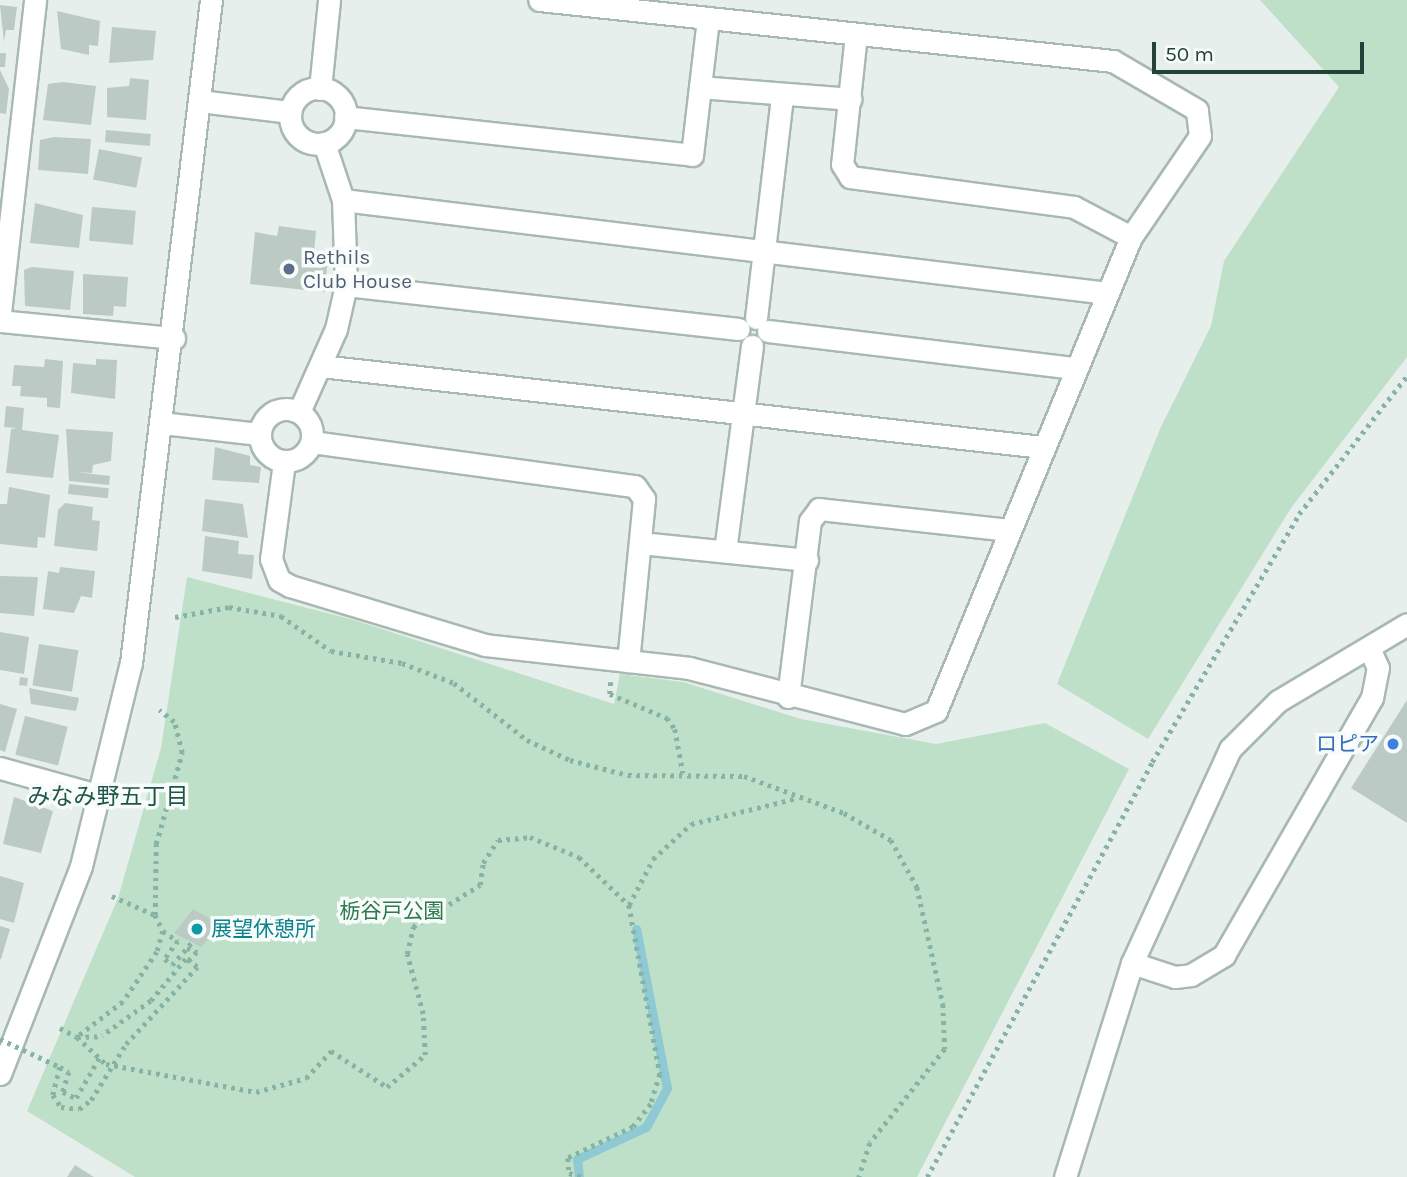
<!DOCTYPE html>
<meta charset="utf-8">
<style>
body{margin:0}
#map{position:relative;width:1407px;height:1177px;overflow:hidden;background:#e6efeb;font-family:Karla,"Noto Sans JP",sans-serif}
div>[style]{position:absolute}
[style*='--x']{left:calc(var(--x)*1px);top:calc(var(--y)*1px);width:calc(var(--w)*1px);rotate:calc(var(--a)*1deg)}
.green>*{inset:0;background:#bfe0c8}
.stream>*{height:9px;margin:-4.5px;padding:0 4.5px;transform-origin:4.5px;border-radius:4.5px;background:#8ec9d4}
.building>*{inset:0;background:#bbcac4;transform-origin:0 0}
.path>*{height:4.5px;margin-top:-2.25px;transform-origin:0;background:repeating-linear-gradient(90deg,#86b3a5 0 3.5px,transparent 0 8.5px)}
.roads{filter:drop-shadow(2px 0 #a8b8b2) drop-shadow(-2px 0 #a8b8b2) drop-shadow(0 2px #a8b8b2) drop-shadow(0 -2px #a8b8b2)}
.street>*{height:21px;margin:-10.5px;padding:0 10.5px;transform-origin:10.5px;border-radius:10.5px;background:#fff}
.street>.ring{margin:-10.5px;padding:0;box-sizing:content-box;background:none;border:21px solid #fff;border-radius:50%}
.secondary>*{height:21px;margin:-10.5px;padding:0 10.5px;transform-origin:10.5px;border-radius:10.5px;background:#fff}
.path-bridge>*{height:4.5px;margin-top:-2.25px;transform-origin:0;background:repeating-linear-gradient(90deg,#86b3a5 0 3.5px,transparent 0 8.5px)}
.dots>*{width:19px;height:19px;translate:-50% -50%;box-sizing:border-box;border:4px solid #f7fbf9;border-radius:50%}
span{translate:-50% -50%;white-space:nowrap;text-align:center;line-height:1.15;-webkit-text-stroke:7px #f7fbf9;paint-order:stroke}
.service-label{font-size:21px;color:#4e5e75}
.left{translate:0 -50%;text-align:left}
.shop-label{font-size:21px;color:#366cbe}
.right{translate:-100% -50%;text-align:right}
.park-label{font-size:21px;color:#2d7a4b}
.culture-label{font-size:21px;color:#0d838f}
.neighbourhood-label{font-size:23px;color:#1f5548}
.scale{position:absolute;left:1152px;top:42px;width:212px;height:32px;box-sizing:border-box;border:4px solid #24423a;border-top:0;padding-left:9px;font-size:21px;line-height:24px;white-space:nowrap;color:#24423a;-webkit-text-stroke:5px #f7fbf9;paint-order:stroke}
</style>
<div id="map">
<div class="green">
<div style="clip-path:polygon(1260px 0,1407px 0,1407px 357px,1291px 508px,1148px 739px,1057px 684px,1160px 429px,1211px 326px,1224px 261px,1339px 87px)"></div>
<div style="clip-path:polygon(187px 577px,354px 620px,614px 704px,620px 674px,683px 682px,801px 719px,936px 744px,1045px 723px,1129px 769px,917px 1177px,135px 1177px,27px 1111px,118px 898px,161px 748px)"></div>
</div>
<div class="stream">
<div style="--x:579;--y:1177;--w:18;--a:-96"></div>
<div style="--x:577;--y:1159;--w:76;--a:-24.9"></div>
<div style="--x:646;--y:1127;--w:44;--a:-61.7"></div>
<div style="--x:667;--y:1088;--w:162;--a:-101"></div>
</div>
<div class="building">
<div style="clip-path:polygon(0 5px,17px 7px,14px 30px,6px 30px,4px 42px)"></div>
<div style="clip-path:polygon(57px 11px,100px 21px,98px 46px,89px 45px,89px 55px,61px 49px)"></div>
<div style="clip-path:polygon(112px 27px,156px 31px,153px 60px,109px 63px)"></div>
<div style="clip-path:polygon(0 53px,6px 53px,5px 67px,0 67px)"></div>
<div style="clip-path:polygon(0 70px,9px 89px,6px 114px,0 113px)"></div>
<div style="clip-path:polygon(130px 78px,149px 80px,146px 120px,107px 117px,107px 88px,129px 86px)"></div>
<div style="clip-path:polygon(63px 82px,96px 86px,91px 125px,43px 120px,48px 84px)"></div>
<div style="left:106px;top:130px;width:45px;height:12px;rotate:5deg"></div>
<div style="clip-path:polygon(54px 137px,91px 139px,88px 174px,38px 170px,40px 140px)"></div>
<div style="left:99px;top:149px;width:44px;height:31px;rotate:11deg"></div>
<div style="clip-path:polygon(35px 203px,83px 215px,79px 248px,30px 243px)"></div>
<div style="left:92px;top:207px;width:44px;height:34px;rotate:5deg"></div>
<div style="clip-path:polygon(279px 226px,316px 231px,314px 253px,328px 255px,325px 292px,250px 284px,255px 232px,277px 236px)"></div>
<div style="clip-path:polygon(32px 267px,74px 271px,70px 310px,25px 306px,24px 270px)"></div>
<div style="clip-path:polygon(83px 274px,128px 277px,126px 307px,114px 306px,113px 316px,83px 314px)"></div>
<div style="clip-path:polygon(45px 359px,63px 361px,60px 408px,47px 407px,47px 398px,20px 396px,21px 386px,12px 386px,14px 365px,44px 367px)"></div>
<div style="clip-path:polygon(96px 359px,117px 360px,115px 399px,71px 393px,73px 363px,96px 365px)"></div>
<div style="clip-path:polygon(6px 406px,24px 408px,22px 430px,59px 435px,53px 478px,6px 473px,11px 429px,17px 428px,4px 427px)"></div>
<div style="clip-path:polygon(66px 429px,113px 432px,111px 461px,93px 465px,92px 473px,76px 472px,110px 476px,109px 485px,69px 481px)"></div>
<div style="clip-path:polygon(215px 447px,250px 456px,250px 465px,261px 467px,259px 483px,212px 480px)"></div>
<div style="left:69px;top:484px;width:40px;height:10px;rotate:6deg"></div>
<div style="clip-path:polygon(9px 487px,50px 495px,45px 538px,38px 537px,37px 548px,0 544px,0 504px,7px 504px)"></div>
<div style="clip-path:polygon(205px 499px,243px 504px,248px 538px,202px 531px)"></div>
<div style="clip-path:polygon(65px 503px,93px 507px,92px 520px,100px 521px,97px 551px,54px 546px,58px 510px)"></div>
<div style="clip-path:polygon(205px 536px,239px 541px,238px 554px,254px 555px,252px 579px,202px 571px)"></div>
<div style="clip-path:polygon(60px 567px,95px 571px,92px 598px,81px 596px,74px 613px,43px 609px,48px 571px,59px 573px)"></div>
<div style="clip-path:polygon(0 576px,38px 577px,34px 616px,0 613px)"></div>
<div style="clip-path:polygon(0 632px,29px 637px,24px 674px,0 670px)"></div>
<div style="left:39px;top:644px;width:40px;height:42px;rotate:9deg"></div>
<div style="left:20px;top:677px;width:8px;height:8px;rotate:7deg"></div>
<div style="clip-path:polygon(29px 688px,79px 698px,76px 711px,31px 704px)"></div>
<div style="clip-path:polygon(1407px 700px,1407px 823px,1351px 788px)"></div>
<div style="clip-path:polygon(0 704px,17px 709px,5px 752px,0 750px)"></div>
<div style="left:25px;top:716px;width:44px;height:40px;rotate:14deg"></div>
<div style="clip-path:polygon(14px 797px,53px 811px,41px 853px,3px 844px)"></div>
<div style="clip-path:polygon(0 876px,24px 883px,14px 923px,0 919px)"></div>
<div style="clip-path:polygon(193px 909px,221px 925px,201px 947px,174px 933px)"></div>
<div style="clip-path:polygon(0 926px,10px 929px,1px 959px,0 959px)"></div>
<div style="clip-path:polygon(75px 1165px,94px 1177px,67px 1177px)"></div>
</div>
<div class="path">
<div style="--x:175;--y:617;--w:55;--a:-10.5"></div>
<div style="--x:229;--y:607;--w:53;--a:9.8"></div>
<div style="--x:281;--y:616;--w:61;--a:35"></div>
<div style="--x:331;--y:651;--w:72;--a:9.6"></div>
<div style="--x:402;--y:663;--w:56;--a:21"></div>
<div style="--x:454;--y:683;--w:93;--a:38"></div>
<div style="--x:527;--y:740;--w:47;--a:24.9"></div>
<div style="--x:570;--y:760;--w:60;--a:14.5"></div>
<div style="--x:628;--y:775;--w:116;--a:0.5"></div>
<div style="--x:744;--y:776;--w:107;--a:20.3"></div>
<div style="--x:844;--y:813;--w:54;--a:29.9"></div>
<div style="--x:891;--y:840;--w:54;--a:61"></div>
<div style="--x:917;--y:887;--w:120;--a:77.5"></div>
<div style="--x:943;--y:1004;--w:45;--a:87.5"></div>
<div style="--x:945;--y:1049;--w:120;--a:128.6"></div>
<div style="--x:870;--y:1143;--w:36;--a:108"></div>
<div style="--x:611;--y:682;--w:12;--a:95"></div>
<div style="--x:610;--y:694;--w:62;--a:22.8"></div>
<div style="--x:667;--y:718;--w:14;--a:54"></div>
<div style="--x:675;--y:729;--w:45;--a:79.7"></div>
<div style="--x:112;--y:896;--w:47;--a:23.8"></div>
<div style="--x:155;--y:915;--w:18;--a:63"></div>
<div style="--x:163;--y:931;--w:22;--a:106"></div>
<div style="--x:157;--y:952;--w:60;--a:124.2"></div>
<div style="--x:123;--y:1002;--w:58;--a:142.7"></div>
<div style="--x:77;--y:1037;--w:40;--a:43"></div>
<div style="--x:106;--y:1064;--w:153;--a:10.6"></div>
<div style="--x:256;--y:1092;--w:52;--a:-15.6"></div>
<div style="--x:306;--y:1078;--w:37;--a:-47"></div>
<div style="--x:331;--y:1051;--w:67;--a:32.7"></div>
<div style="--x:387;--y:1087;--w:50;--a:-40.1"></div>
<div style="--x:425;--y:1055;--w:41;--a:-92.8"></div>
<div style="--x:423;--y:1014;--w:62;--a:-104.9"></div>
<div style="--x:407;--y:954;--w:28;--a:-77"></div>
<div style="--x:413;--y:927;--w:79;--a:-32.1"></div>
<div style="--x:480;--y:885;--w:22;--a:-82"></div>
<div style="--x:483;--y:863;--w:27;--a:-57"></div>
<div style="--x:498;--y:840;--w:32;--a:-5"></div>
<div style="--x:530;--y:837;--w:53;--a:22.2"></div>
<div style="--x:579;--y:857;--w:69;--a:43.8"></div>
<div style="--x:629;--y:905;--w:172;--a:79.6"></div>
<div style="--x:660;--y:1074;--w:31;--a:107"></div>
<div style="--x:651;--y:1104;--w:29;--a:128"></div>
<div style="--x:633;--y:1127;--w:72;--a:154.5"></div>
<div style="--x:568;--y:1158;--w:15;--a:86"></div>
<div style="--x:569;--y:1173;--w:14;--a:17"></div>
<div style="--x:629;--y:905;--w:52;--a:-62.4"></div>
<div style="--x:653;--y:859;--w:52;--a:-42.6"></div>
<div style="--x:691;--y:824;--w:110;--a:-13.7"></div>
<div style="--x:155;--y:915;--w:71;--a:-89.2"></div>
<div style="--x:156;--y:844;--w:95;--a:-74.1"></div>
<div style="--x:182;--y:753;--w:32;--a:-104"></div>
<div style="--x:174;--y:722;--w:19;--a:-141"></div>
<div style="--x:163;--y:931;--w:18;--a:34"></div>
<div style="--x:178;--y:941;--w:22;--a:126"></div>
<div style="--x:165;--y:959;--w:9;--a:41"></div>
<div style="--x:172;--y:965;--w:29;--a:-49"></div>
<div style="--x:187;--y:948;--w:11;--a:22"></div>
<div style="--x:197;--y:952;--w:12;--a:132"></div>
<div style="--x:60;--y:1028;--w:19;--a:28"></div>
<div style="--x:77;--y:1037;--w:25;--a:-2"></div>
<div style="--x:60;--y:1067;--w:10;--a:29"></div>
<div style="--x:69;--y:1072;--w:21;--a:107"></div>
<div style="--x:63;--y:1092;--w:14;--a:25"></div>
<div style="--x:76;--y:1098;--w:46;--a:-60.1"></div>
<div style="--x:927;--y:1177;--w:472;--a:-61.5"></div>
<div style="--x:1152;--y:762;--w:288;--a:-59.3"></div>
<div style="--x:1299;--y:514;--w:175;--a:-52"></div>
</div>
<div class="roads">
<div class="street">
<div style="--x:856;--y:34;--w:131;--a:96.1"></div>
<div style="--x:842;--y:164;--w:15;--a:58"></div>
<div style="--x:850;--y:177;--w:226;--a:7.6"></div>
<div style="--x:1074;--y:207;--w:64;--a:27.8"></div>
<div style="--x:700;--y:87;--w:151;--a:4.5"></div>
<div class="ring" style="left:290px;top:88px;width:35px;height:35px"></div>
<div style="--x:320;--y:89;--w:89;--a:-84.2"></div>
<div style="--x:200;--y:101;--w:91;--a:7"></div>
<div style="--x:345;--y:117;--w:349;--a:6.2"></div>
<div style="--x:692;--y:155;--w:138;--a:-83.3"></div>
<div style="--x:343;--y:200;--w:770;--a:6.94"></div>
<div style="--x:346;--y:285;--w:395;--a:6.4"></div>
<div style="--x:0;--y:313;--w:315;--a:-83.6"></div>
<div style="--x:756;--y:318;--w:224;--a:-83.3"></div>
<div style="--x:0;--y:321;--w:175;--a:5.6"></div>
<div style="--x:768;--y:331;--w:309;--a:6.9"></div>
<div style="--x:321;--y:366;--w:726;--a:6.41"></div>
<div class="ring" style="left:260px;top:409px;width:31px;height:31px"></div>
<div style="--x:299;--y:412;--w:91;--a:-66"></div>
<div style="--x:336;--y:329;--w:45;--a:-77.2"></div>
<div style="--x:346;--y:285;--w:85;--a:-92"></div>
<div style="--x:343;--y:200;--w:60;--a:-108.4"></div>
<div style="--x:162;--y:423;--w:98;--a:6.5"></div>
<div style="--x:312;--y:442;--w:326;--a:7.8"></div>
<div style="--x:635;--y:486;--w:16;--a:55"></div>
<div style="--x:644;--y:499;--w:163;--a:95.6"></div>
<div style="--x:284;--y:462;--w:98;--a:97.6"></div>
<div style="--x:271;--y:559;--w:22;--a:69"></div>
<div style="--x:279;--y:580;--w:13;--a:29"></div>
<div style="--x:290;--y:586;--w:204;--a:16.8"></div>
<div style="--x:485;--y:645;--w:205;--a:6.4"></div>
<div style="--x:689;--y:668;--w:223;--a:14.5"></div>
<div style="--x:905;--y:724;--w:34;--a:-23"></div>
<div style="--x:936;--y:711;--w:513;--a:-67.64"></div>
<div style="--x:1131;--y:237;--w:122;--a:-55.7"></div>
<div style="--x:1200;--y:136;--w:26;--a:-97"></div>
<div style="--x:1197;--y:110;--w:97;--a:-149.7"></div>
<div style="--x:1113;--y:61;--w:577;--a:-173.93"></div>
<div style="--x:641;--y:543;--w:167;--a:5.8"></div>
<div style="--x:725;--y:551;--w:207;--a:-82.5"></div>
<div style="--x:788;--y:697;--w:177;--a:-82.9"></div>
<div style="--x:810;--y:521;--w:15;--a:-53"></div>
<div style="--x:819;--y:509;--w:190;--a:6.3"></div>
<div style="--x:0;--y:768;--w:104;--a:15.6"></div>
<div style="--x:1132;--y:963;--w:45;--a:18"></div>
<div style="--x:1175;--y:977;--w:16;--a:-7"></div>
<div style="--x:1191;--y:975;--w:39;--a:-31"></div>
<div style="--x:1224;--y:955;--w:297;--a:-60.1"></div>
<div style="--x:1372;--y:698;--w:31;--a:-79"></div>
<div style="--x:1378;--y:668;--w:17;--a:-114"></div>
</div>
<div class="secondary">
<div style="--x:0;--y:1074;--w:223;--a:-68.7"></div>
<div style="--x:81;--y:866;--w:209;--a:-76.2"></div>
<div style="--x:131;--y:663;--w:668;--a:-83.12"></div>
<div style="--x:1065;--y:1177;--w:224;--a:-72.6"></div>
<div style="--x:1132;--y:963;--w:235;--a:-65.4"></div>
<div style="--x:1230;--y:749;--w:68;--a:-45"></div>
<div style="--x:1278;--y:701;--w:150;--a:-30.8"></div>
</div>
</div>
<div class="path-bridge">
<div style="--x:0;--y:1039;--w:66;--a:25"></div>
<div style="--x:60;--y:1067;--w:29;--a:104"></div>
<div style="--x:53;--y:1095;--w:14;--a:56"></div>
<div style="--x:61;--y:1107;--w:18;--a:6"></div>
<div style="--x:79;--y:1109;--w:15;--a:-37"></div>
<div style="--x:91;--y:1100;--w:66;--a:-58"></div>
<div style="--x:126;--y:1044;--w:105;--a:-47.3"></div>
<div style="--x:197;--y:967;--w:14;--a:-144"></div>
<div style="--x:186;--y:959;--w:55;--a:129.8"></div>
<div style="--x:151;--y:1001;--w:60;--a:144.5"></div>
</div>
<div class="dots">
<div style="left:289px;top:269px;background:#5c6f8a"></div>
<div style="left:1393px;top:744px;background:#3f7fe0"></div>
<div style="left:197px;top:929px;background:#0f9aa8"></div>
</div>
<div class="service-label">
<span class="left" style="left:303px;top:269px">Rethils<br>Club House</span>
</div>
<div class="shop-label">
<span class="right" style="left:1379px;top:744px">ロピア</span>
</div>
<div class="park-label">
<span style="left:392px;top:911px">栃谷戸公園</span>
</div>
<div class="culture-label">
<span class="left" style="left:211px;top:929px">展望休憩所</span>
</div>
<div class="neighbourhood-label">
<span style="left:108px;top:797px">みなみ野五丁目</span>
</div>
<div class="scale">50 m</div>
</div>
